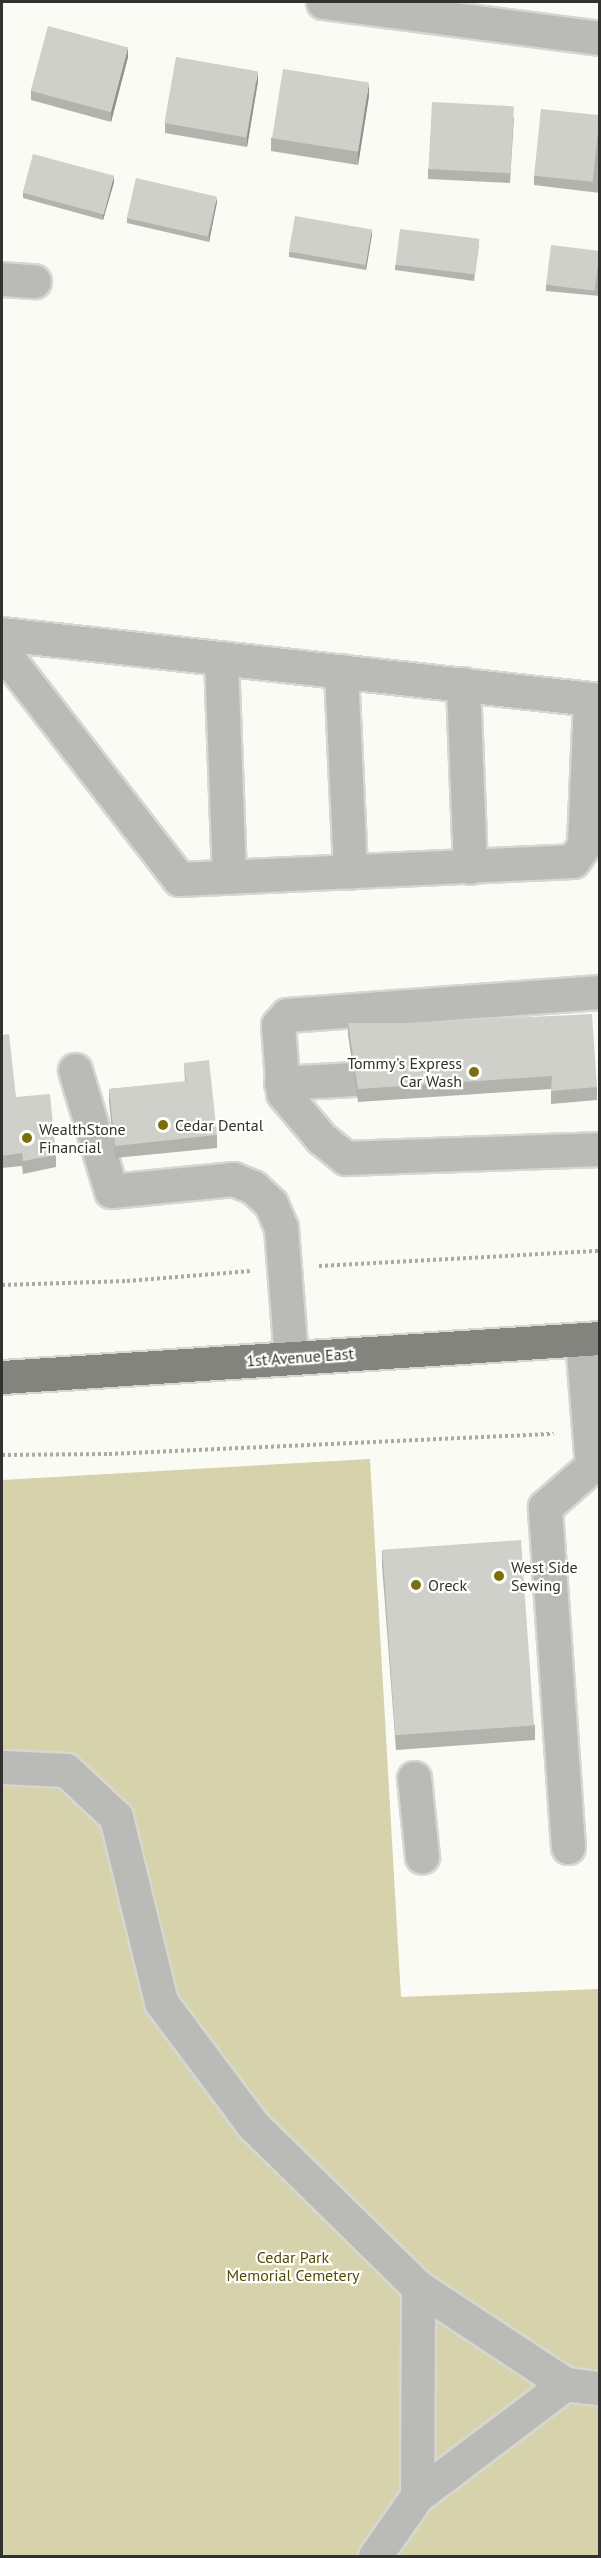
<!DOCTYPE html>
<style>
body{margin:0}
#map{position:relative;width:601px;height:2558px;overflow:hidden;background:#fbfbf5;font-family:"PT Sans",sans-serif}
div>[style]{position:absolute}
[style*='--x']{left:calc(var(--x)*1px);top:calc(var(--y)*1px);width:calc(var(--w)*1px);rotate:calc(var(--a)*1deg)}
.green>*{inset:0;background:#d6d2ab}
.path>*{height:4px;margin-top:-2px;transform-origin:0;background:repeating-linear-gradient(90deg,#ababa6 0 3px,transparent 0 6px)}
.roads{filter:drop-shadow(2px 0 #d7d7d1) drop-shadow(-2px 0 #d7d7d1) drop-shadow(0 2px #d7d7d1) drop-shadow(0 -2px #d7d7d1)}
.minor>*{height:33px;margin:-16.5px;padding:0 16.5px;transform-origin:16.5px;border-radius:16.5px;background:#babab7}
.major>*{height:33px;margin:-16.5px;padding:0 16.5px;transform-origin:16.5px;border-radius:16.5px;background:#84847f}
.wall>*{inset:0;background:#b3b3ae}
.shaded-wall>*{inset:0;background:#92928d}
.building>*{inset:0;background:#d0d0ca;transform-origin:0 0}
.dots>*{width:16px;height:16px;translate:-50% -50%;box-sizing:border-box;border:3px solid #fffffe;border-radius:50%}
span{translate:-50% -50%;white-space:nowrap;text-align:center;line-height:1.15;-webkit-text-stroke:4.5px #fffffe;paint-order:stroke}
.poi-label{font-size:16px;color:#31312f}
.right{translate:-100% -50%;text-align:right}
.left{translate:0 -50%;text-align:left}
.street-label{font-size:16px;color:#31312f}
.park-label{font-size:16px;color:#534c04}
.frame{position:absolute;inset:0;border:3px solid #31312f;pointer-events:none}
</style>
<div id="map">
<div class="green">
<div style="clip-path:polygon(370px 1459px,401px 1997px,599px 1989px,599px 2556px,2px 2556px,2px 1480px)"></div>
</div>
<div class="path">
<div style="--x:319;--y:1266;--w:281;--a:-3.1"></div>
<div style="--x:2;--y:1285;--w:125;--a:-1.8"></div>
<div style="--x:127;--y:1281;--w:124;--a:-4.6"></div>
<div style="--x:2;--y:1455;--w:107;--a:-0.5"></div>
<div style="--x:109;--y:1454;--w:445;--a:-2.6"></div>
</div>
<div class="roads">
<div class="minor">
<div style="--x:323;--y:2;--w:279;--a:7.4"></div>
<div style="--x:2;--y:279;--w:32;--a:4"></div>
<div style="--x:2;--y:634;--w:28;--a:73"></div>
<div style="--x:10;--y:661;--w:276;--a:52.2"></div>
<div style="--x:179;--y:879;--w:394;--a:-2.6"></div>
<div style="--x:573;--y:861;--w:19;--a:-55"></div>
<div style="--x:584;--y:845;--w:146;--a:-87.6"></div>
<div style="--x:2;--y:634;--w:602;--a:6.3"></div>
<div style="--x:221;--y:658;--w:219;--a:87.9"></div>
<div style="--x:341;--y:671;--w:201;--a:87.4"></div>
<div style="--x:463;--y:684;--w:183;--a:87.8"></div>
<div style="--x:600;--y:992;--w:314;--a:175.8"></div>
<div style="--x:287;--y:1015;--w:13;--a:132"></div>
<div style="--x:278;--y:1025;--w:68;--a:85.8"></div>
<div style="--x:283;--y:1093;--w:59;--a:49.8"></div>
<div style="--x:321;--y:1138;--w:32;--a:39"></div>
<div style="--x:346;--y:1158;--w:254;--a:-2"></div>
<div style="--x:75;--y:1070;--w:126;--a:73.4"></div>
<div style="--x:111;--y:1191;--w:123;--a:-5.6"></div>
<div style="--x:233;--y:1179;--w:22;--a:22"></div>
<div style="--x:253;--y:1187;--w:25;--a:43"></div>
<div style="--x:271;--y:1204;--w:26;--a:67"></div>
<div style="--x:281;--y:1228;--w:130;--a:85.6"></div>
<div style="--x:281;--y:1083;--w:73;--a:-3.1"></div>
<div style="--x:2;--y:1767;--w:64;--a:2.7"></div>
<div style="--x:66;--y:1770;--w:69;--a:43.2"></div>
<div style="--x:116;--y:1817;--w:190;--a:76.3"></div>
<div style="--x:161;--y:2002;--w:154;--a:53.2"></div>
<div style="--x:253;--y:2125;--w:231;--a:44.5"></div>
<div style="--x:418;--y:2287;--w:176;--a:33.4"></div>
<div style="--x:565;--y:2384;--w:35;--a:7"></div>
<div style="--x:414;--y:1778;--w:79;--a:84.2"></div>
<div style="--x:568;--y:1847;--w:341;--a:-93.9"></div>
<div style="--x:545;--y:1507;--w:62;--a:-41.1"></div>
<div style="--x:592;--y:1466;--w:127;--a:-94.5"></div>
<div style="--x:417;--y:2496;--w:186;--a:-37.1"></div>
<div style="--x:375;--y:2556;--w:73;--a:-55"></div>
<div style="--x:417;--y:2496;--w:209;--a:-89.7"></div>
</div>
<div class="major">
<div style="--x:2;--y:1377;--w:599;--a:-3.73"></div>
</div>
</div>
<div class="wall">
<div style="clip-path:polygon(128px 57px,111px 122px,31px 100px,31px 91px)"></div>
<div style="clip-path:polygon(258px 81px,247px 147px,165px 133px,165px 123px)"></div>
<div style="clip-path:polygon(369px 96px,358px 165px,271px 151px,271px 138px)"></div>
<div style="clip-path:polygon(600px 115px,600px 193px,534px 185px,534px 176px)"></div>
<div style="clip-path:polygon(514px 117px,510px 183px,428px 179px,428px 169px)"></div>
<div style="clip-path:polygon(114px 182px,103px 220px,23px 198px,23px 193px)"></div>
<div style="clip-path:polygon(217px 202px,209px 242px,127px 223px,127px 218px)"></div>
<div style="clip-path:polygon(372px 234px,366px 270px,289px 257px,289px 252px)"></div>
<div style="clip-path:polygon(479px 245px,474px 281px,395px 270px,395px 265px)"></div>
<div style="clip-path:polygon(600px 251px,600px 296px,546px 291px,546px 285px)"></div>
<div style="clip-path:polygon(348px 1023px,597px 1087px,597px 1100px,551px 1104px,551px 1089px,358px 1102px,348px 1035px)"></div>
<div style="clip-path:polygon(2px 1035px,16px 1097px,56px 1155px,56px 1167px,23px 1174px,22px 1166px,2px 1168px)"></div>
<div style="clip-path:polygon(184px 1063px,217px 1135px,217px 1148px,115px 1158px,109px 1102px,109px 1089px,185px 1082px)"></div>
<div style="clip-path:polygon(382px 1550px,535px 1725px,535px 1740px,396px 1750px,382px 1565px)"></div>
</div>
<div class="shaded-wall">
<div style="clip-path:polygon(128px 47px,128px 57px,111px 122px,111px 112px)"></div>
<div style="clip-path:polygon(258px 71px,258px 81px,247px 147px,247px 137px)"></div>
<div style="clip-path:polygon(369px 83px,369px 96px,358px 165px,358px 152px)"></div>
<div style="clip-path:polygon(114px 176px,114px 182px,103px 220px,103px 215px)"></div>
<div style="clip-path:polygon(217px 197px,217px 202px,209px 242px,209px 237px)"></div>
<div style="clip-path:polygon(372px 229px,372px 234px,366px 270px,366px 265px)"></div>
</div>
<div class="building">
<div style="left:48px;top:26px;width:83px;height:67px;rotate:15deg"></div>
<div style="left:176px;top:57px;width:83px;height:67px;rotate:10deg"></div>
<div style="left:283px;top:69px;width:87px;height:70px;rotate:9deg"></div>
<div style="left:432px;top:102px;width:82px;height:67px;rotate:3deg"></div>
<div style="left:541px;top:109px;width:59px;height:67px;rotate:6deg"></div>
<div style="left:33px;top:154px;width:84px;height:40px;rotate:15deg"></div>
<div style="left:136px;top:178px;width:83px;height:41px;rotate:13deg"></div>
<div style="left:295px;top:216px;width:78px;height:36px;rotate:10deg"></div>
<div style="left:400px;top:229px;width:80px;height:36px;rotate:7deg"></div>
<div style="left:551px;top:245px;width:49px;height:40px;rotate:7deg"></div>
<div style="clip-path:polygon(592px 1014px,597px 1087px,551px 1091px,552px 1076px,358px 1089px,348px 1023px,405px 1023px)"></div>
<div style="clip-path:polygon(9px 1034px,16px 1097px,50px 1094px,56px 1155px,23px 1161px,22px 1153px,2px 1156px,2px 1035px)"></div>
<div style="clip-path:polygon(209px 1060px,217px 1135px,115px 1146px,109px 1089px,186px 1081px,184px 1063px)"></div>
<div style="left:521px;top:1540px;width:186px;height:139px;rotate:86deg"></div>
</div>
<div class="dots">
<div style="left:474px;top:1072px;background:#796f0d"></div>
<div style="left:163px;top:1125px;background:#796f0d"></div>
<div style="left:27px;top:1138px;background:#796f0d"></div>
<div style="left:499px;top:1576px;background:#796f0d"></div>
<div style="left:416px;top:1585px;background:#796f0d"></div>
</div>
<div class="poi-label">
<span class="right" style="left:462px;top:1072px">Tommy's Express<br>Car Wash</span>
<span class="left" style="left:175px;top:1125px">Cedar Dental</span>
<span class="left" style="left:39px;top:1138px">WealthStone<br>Financial</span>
<span class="left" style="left:511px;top:1576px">West Side<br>Sewing</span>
<span class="left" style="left:428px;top:1585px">Oreck</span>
</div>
<div class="street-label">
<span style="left:300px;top:1357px;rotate:-4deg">1st Avenue East</span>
</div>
<div class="park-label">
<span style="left:293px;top:2266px">Cedar Park<br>Memorial Cemetery</span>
</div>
<div class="frame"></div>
</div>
